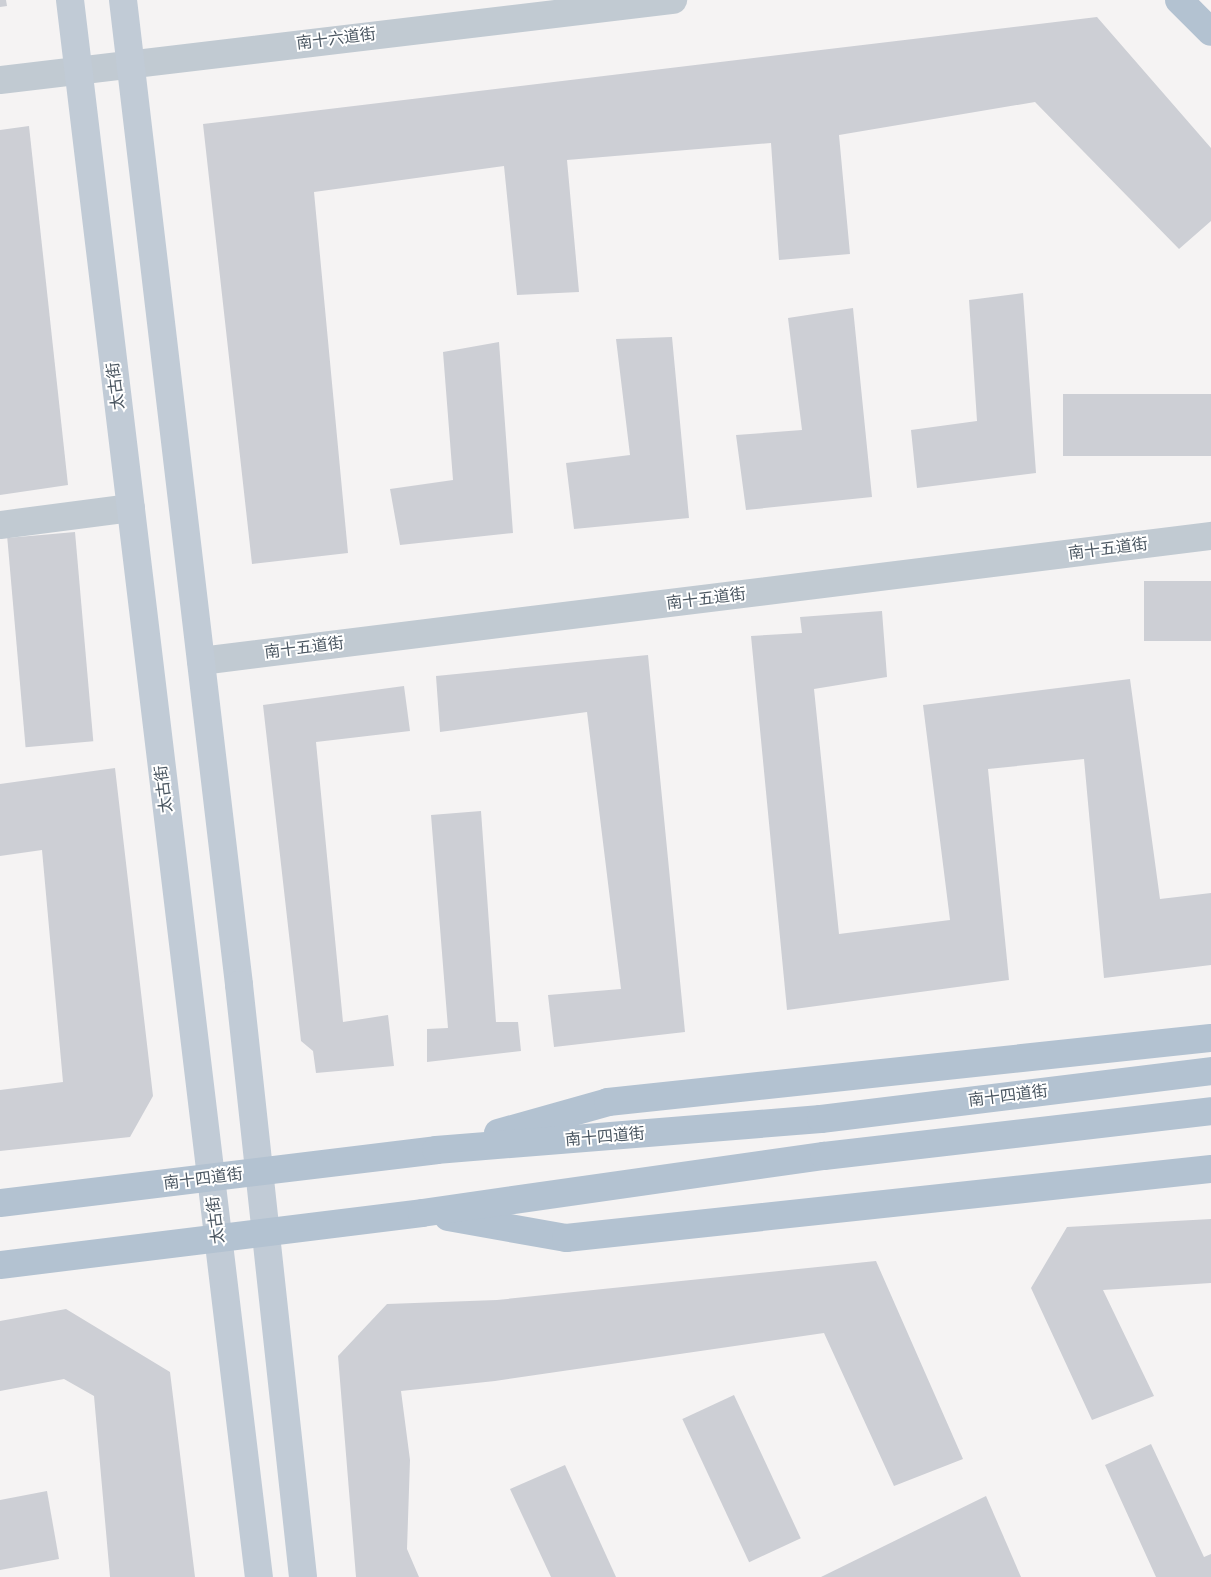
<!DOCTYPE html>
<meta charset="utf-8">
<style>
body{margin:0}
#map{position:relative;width:1211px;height:1577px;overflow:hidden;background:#f5f3f3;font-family:"Work Sans","Noto Sans SC",sans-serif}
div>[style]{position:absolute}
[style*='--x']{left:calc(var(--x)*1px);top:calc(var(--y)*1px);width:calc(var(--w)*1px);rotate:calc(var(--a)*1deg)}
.building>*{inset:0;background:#cdcfd5;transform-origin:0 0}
.tertiary>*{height:28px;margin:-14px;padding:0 14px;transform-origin:14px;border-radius:14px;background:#c1cad2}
.secondary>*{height:28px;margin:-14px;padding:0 14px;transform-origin:14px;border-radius:14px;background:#c1cbd6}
.primary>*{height:28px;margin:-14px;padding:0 14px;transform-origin:14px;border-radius:14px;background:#b3c2d1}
span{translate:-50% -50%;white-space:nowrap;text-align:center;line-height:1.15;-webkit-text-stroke:4px #fff;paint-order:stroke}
.street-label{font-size:16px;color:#4a5661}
</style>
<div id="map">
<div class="building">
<div style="clip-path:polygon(0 0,6px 0,7px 6px,0 7px)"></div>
<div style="clip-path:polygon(1097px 17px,1211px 148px,1211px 221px,1179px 249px,1035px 102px,839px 135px,850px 254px,779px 260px,771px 143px,567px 160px,579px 292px,517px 295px,504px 166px,314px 192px,348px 553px,252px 564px,203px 124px)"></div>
<div style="clip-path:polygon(29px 126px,68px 485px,0 495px,0 130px)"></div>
<div style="clip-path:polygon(1023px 293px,1036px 473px,917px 488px,911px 430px,977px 421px,969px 300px)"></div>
<div style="clip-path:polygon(853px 308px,872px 497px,746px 510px,736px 435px,802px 430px,788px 318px)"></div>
<div style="clip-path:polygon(672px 337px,689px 518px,574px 529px,566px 463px,630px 455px,616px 339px)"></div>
<div style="clip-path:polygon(499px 342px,513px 533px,400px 545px,390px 489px,453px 480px,443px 352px)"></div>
<div style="left:1211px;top:394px;width:62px;height:148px;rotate:90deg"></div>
<div style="left:75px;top:532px;width:210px;height:68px;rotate:85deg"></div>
<div style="left:1211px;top:581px;width:60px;height:67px;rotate:90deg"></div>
<div style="clip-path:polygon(882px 611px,887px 677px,814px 689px,839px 934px,950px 920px,923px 705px,1130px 679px,1160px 899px,1211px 893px,1211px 965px,1104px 978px,1084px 759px,988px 769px,1009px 980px,787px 1010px,751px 636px,802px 633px,800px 617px)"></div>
<div style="clip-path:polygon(648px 655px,685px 1032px,554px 1047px,548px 995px,621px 989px,587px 712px,440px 732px,436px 676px)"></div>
<div style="clip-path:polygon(404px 686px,410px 731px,316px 742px,343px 1022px,388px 1015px,394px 1066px,316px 1073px,313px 1051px,301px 1041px,263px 705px)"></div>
<div style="clip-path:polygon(115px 768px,153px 1096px,130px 1137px,0 1151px,0 1090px,63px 1082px,42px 850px,0 856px,0 784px)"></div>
<div style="clip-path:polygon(481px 811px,496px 1022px,518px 1022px,521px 1051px,427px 1062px,427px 1029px,448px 1028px,431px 815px)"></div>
<div style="clip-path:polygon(1211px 1219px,1211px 1283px,1103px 1290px,1154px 1396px,1092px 1420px,1031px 1288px,1067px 1227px)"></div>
<div style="clip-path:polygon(876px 1261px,963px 1459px,894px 1486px,824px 1333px,495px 1381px,401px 1391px,410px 1460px,407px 1549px,419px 1577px,356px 1577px,338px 1356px,387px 1304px,497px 1300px)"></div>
<div style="clip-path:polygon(66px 1309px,170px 1372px,195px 1577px,110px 1577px,94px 1396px,64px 1379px,0 1391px,0 1321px)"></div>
<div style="left:734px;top:1395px;width:158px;height:57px;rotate:65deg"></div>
<div style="clip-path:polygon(1151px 1444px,1204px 1557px,1211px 1554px,1211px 1577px,1156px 1577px,1105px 1465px)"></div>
<div style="clip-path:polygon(565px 1465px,616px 1577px,551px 1577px,510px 1489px)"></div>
<div style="clip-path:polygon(47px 1491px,59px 1559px,0 1570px,0 1500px)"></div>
<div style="clip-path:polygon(986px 1496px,1021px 1577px,821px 1577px)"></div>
</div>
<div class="tertiary">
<div style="--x:0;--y:80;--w:678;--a:-6.78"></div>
<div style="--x:0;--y:525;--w:132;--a:-7.4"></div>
<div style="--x:201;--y:661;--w:1018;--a:-7.06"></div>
</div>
<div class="secondary">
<div style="--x:70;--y:0;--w:1588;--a:83.17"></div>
<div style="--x:123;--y:0;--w:992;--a:83.28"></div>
<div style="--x:239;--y:985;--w:595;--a:83.83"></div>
</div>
<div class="primary">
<div style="--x:1179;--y:0;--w:45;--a:45"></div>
<div style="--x:498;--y:1133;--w:114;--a:-15.7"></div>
<div style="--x:608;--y:1102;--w:606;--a:-6.06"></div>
<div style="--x:0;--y:1203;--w:439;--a:-6.9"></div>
<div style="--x:436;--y:1150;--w:386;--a:-4.6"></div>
<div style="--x:821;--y:1119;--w:393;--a:-7"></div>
<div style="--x:448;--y:1217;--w:120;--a:10.1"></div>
<div style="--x:566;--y:1238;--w:649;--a:-6.11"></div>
<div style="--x:0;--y:1265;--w:425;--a:-7"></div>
<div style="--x:422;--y:1213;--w:406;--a:-8.1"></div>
<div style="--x:824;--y:1156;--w:390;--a:-6.6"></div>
</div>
<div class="street-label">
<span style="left:336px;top:39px;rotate:-7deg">南十六道街</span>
<span style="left:116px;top:386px;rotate:-97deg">太古街</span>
<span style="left:1108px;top:549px;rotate:-7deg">南十五道街</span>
<span style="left:706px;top:599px;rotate:-7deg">南十五道街</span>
<span style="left:304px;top:648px;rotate:-7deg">南十五道街</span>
<span style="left:164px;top:789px;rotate:-97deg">太古街</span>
<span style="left:1008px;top:1096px;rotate:-7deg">南十四道街</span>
<span style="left:605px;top:1137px;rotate:-5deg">南十四道街</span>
<span style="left:203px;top:1179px;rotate:-7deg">南十四道街</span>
<span style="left:216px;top:1220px;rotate:-97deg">太古街</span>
</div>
</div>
